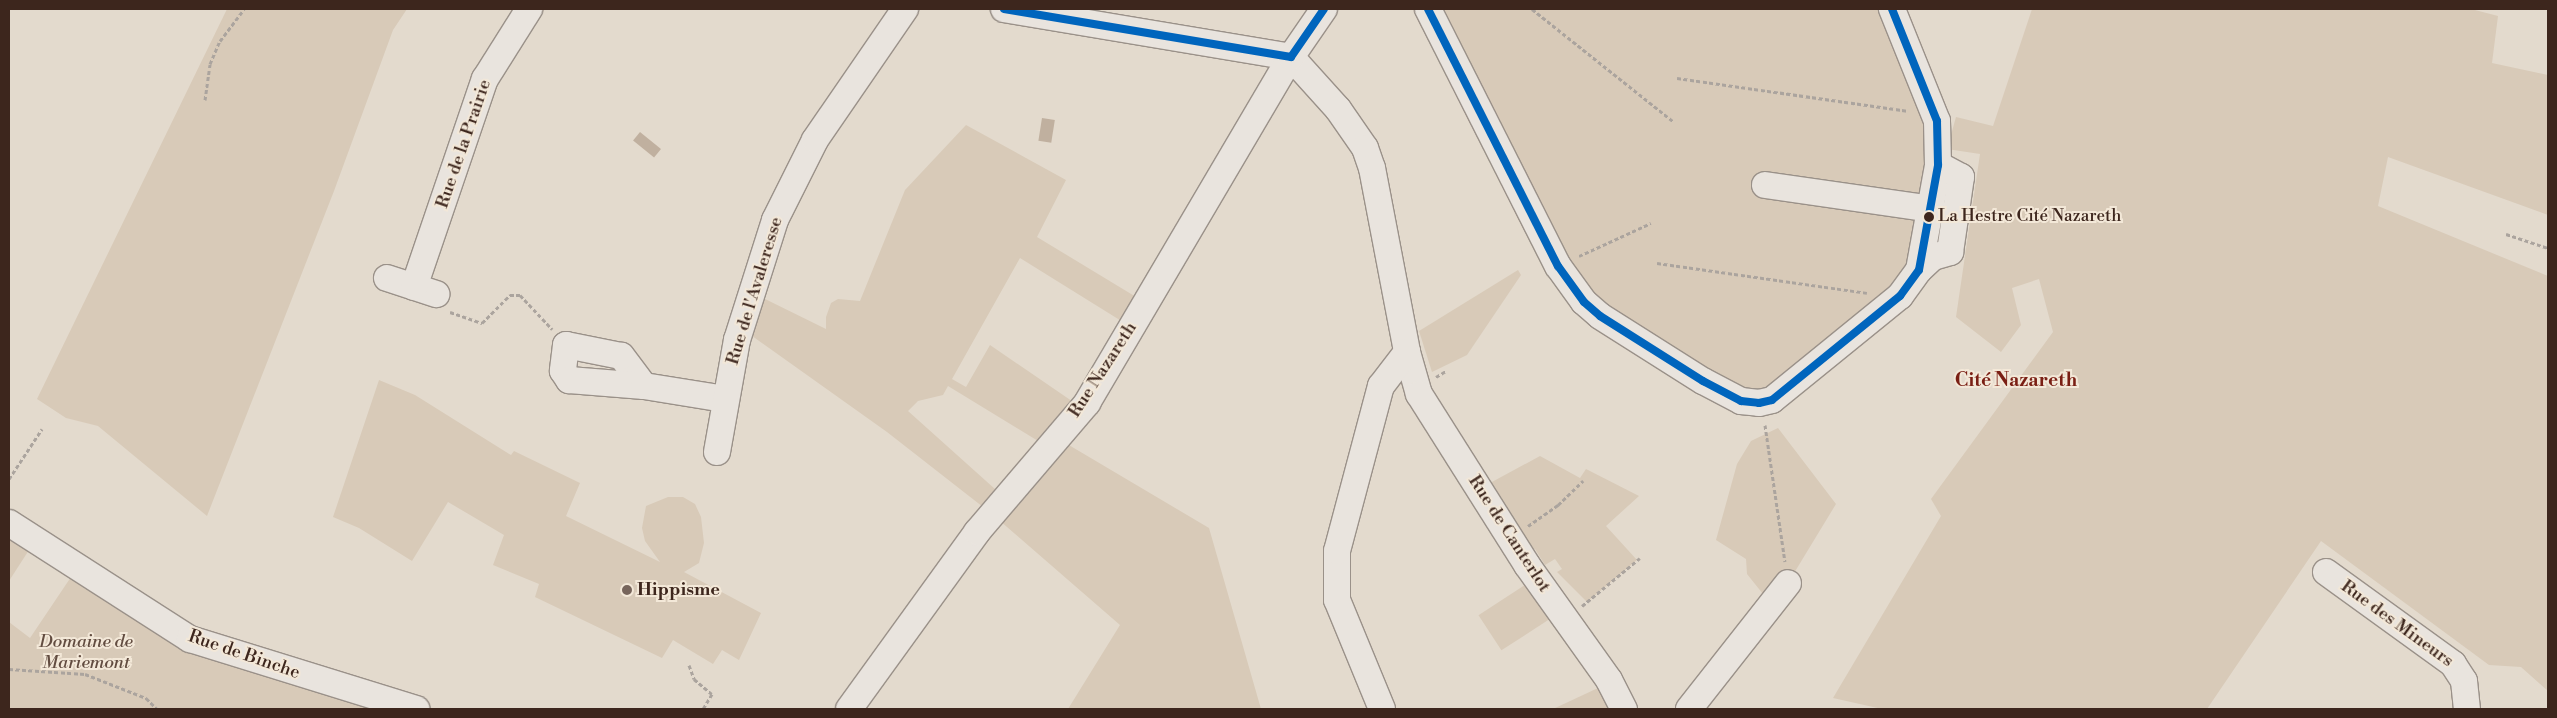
<!DOCTYPE html>
<meta charset="utf-8">
<style>
body{margin:0}
#map{position:relative;width:2557px;height:718px;overflow:hidden;background:#e3dacd;font-family:"Libre Bodoni",serif}
div>[style]{position:absolute}
[style*='--x']{left:calc(var(--x)*1px);top:calc(var(--y)*1px);width:calc(var(--w)*1px);rotate:calc(var(--a)*1deg)}
.green>*{inset:0;background:#d8cab8;transform-origin:0 0}
.water>*{inset:0;background:#c0b09f;transform-origin:0 0}
.path>*{height:3px;margin-top:-1.5px;transform-origin:0;background:repeating-linear-gradient(90deg,#aba49e 0 4px,transparent 0 6.5px)}
.roads{filter:drop-shadow(1px 0 #9a9189) drop-shadow(-1px 0 #9a9189) drop-shadow(0 1px #9a9189) drop-shadow(0 -1px #9a9189)}
.minor>*{height:26px;margin:-13px;padding:0 13px;transform-origin:13px;border-radius:13px;background:#e9e4de}
.bus-1>*{height:8px;margin:-4px;padding:0 4px;transform-origin:4px;border-radius:4px;background:#0065bd}
.dots>*{width:14px;height:14px;translate:-50% -50%;box-sizing:border-box;border:2px solid #f3e8d8;border-radius:50%}
span{translate:-50% -50%;white-space:nowrap;text-align:center;line-height:1.15;-webkit-text-stroke:4px #f3e8d8;paint-order:stroke}
.bus-label{font-size:17px;color:#3d261d}
.left{translate:0 -50%;text-align:left}
.street-label{font-size:18px;color:#3d261d}
.poi-label{font-size:18px;color:#3d261d;font-weight:700}
.park-label{font-size:18px;color:#624c40;font-style:italic}
.neighbourhood-label{font-size:19px;color:#7a1f14;font-weight:700}
.frame{position:absolute;inset:0;border:10px solid #3d261d;pointer-events:none}
</style>
<div id="map">
<div class="green">
<div style="clip-path:polygon(227px 9px,407px 9px,393px 30px,334px 191px,207px 516px,98px 426px,66px 418px,37px 399px)"></div>
<div style="clip-path:polygon(1428px 9px,1890px 9px,1929px 102px,1920px 269px,1760px 405px,1583px 303px)"></div>
<div style="clip-path:polygon(2032px 9px,2471px 9px,2498px 16px,2492px 63px,2548px 75px,2548px 215px,2388px 157px,2378px 206px,2548px 276px,2548px 691px,2521px 667px,2489px 665px,2321px 541px,2207px 709px,1882px 709px,1833px 698px,1941px 516px,1931px 499px,2053px 332px,2039px 279px,2012px 288px,2021px 325px,2001px 352px,1956px 317px,1980px 154px,1947px 149px,1956px 117px,1993px 126px)"></div>
<div style="clip-path:polygon(evenodd,966px 125px,1066px 180px,1037px 237px,1146px 303px,1131px 327px,1020px 258px,952px 379px,966px 387px,990px 345px,1082px 408px,1057px 438px,1209px 528px,1261px 709px,1068px 709px,1120px 625px,992px 514px,887px 432px,741px 328px,751px 292px,826px 329px,826px 317px,831px 303px,838px 299px,860px 301px,905px 190px,966px 125px,948px 386px,1048px 447px,1005px 498px,908px 411px,918px 401px,943px 395px,948px 386px)"></div>
<div style="clip-path:polygon(1518px 270px,1521px 275px,1467px 355px,1432px 372px,1419px 331px)"></div>
<div style="clip-path:polygon(379px 380px,415px 395px,511px 455px,514px 451px,580px 483px,566px 516px,660px 562px,645px 541px,642px 528px,646px 506px,668px 497px,683px 497px,695px 504px,701px 517px,704px 543px,699px 563px,684px 572px,761px 613px,739px 660px,722px 650px,713px 664px,673px 640px,662px 658px,535px 597px,539px 584px,493px 565px,504px 535px,448px 502px,412px 561px,359px 528px,333px 517px)"></div>
<div style="clip-path:polygon(1778px 428px,1836px 504px,1788px 583px,1771px 604px,1747px 574px,1746px 559px,1716px 540px,1737px 464px,1751px 441px)"></div>
<div style="clip-path:polygon(1540px 456px,1580px 478px,1586px 469px,1639px 496px,1606px 526px,1637px 560px,1587px 602px,1557px 572px,1562px 569px,1555px 559px,1545px 565px,1535px 549px,1522px 557px,1479px 489px)"></div>
<div style="clip-path:polygon(9px 537px,29px 550px,9px 581px)"></div>
<div style="clip-path:polygon(71px 577px,383px 709px,9px 709px,9px 622px,30px 638px)"></div>
<div style="left:1528px;top:583px;width:42px;height:59px;rotate:57deg"></div>
<div style="clip-path:polygon(1598px 688px,1610px 709px,1553px 709px)"></div>
</div>
<div class="water">
<div style="left:1042px;top:118px;width:13px;height:23px;rotate:9deg"></div>
<div style="left:640px;top:132px;width:27px;height:11px;rotate:39deg"></div>
</div>
<div class="path">
<div style="--x:1532;--y:9;--w:180;--a:38.5"></div>
<div style="--x:1677;--y:78;--w:234;--a:8.1"></div>
<div style="--x:205;--y:100;--w:36;--a:-82"></div>
<div style="--x:210;--y:64;--w:25;--a:-67"></div>
<div style="--x:220;--y:41;--w:40;--a:-53"></div>
<div style="--x:2506;--y:234;--w:44;--a:18.4"></div>
<div style="--x:1579;--y:256;--w:79;--a:-24.6"></div>
<div style="--x:1657;--y:263;--w:212;--a:8.1"></div>
<div style="--x:450;--y:312;--w:34;--a:19"></div>
<div style="--x:482;--y:323;--w:40;--a:-45"></div>
<div style="--x:510;--y:295;--w:10;--a:0"></div>
<div style="--x:520;--y:295;--w:47;--a:46.7"></div>
<div style="--x:1436;--y:377;--w:12;--a:-31"></div>
<div style="--x:1765;--y:425;--w:138;--a:81.7"></div>
<div style="--x:9;--y:479;--w:60;--a:-56.6"></div>
<div style="--x:1528;--y:526;--w:37;--a:-35"></div>
<div style="--x:1558;--y:505;--w:35;--a:-44"></div>
<div style="--x:1582;--y:606;--w:75;--a:-39.6"></div>
<div style="--x:689;--y:665;--w:15;--a:70"></div>
<div style="--x:694;--y:679;--w:23;--a:40"></div>
<div style="--x:712;--y:694;--w:17;--a:121"></div>
<div style="--x:9;--y:669;--w:76;--a:3.8"></div>
<div style="--x:85;--y:674;--w:66;--a:21.5"></div>
<div style="--x:146;--y:698;--w:16;--a:45"></div>
</div>
<div class="roads">
<div class="minor">
<div style="--x:1004;--y:9;--w:291;--a:9.5"></div>
<div style="--x:1428;--y:9;--w:288;--a:63.2"></div>
<div style="--x:1558;--y:266;--w:44;--a:54.2"></div>
<div style="--x:1584;--y:302;--w:21;--a:41"></div>
<div style="--x:1600;--y:316;--w:122;--a:32.3"></div>
<div style="--x:1703;--y:381;--w:43;--a:27.8"></div>
<div style="--x:1741;--y:401;--w:18;--a:6"></div>
<div style="--x:1759;--y:403;--w:13;--a:-13"></div>
<div style="--x:1772;--y:400;--w:165;--a:-39.1"></div>
<div style="--x:1900;--y:296;--w:32;--a:-54"></div>
<div style="--x:1919;--y:270;--w:107;--a:-79.7"></div>
<div style="--x:1938;--y:165;--w:44;--a:-91.3"></div>
<div style="--x:1937;--y:121;--w:121;--a:-111.9"></div>
<div style="--x:1291;--y:57;--w:70;--a:47.9"></div>
<div style="--x:1338;--y:109;--w:47;--a:55.3"></div>
<div style="--x:1365;--y:148;--w:21;--a:71"></div>
<div style="--x:1372;--y:168;--w:187;--a:79.2"></div>
<div style="--x:1407;--y:352;--w:44;--a:74.1"></div>
<div style="--x:1419;--y:394;--w:202;--a:57.7"></div>
<div style="--x:1527;--y:565;--w:141;--a:54.5"></div>
<div style="--x:1609;--y:680;--w:33;--a:63"></div>
<div style="--x:1765;--y:185;--w:168;--a:8.2"></div>
<div style="--x:1919;--y:270;--w:19;--a:-43"></div>
<div style="--x:1933;--y:257;--w:18;--a:-16"></div>
<div style="--x:1950;--y:252;--w:76;--a:-81.7"></div>
<div style="--x:1961;--y:177;--w:26;--a:-152"></div>
<div style="--x:387;--y:278;--w:52;--a:18.1"></div>
<div style="--x:414;--y:287;--w:220;--a:-71.2"></div>
<div style="--x:485;--y:79;--w:83;--a:-57.8"></div>
<div style="--x:644;--y:386;--w:38;--a:-127"></div>
<div style="--x:621;--y:356;--w:56;--a:-168.7"></div>
<div style="--x:566;--y:345;--w:26;--a:97"></div>
<div style="--x:563;--y:371;--w:11;--a:56"></div>
<div style="--x:569;--y:380;--w:75;--a:4.6"></div>
<div style="--x:644;--y:386;--w:81;--a:9.2"></div>
<div style="--x:717;--y:452;--w:114;--a:-79.9"></div>
<div style="--x:737;--y:340;--w:126;--a:-72.4"></div>
<div style="--x:775;--y:220;--w:89;--a:-63.4"></div>
<div style="--x:815;--y:140;--w:159;--a:-55.5"></div>
<div style="--x:9;--y:523;--w:215;--a:32.7"></div>
<div style="--x:190;--y:639;--w:237;--a:17.2"></div>
<div style="--x:2326;--y:572;--w:157;--a:35.9"></div>
<div style="--x:2453;--y:664;--w:20;--a:57"></div>
<div style="--x:2464;--y:681;--w:28;--a:84"></div>
<div style="--x:849;--y:709;--w:218;--a:-54.1"></div>
<div style="--x:977;--y:532;--w:170;--a:-49.5"></div>
<div style="--x:1087;--y:403;--w:402;--a:-59.5"></div>
<div style="--x:1291;--y:57;--w:58;--a:-55.5"></div>
<div style="--x:1382;--y:709;--w:118;--a:-112.4"></div>
<div style="--x:1337;--y:600;--w:49;--a:-90"></div>
<div style="--x:1337;--y:551;--w:171;--a:-75.1"></div>
<div style="--x:1381;--y:386;--w:43;--a:-52.6"></div>
<div style="--x:1689;--y:709;--w:160;--a:-51.8"></div>
</div>
</div>
<div class="bus-1">
<div style="--x:1004;--y:9;--w:291;--a:9.5"></div>
<div style="--x:1428;--y:9;--w:288;--a:63.2"></div>
<div style="--x:1558;--y:266;--w:44;--a:54.2"></div>
<div style="--x:1584;--y:302;--w:21;--a:41"></div>
<div style="--x:1600;--y:316;--w:122;--a:32.3"></div>
<div style="--x:1703;--y:381;--w:43;--a:27.8"></div>
<div style="--x:1741;--y:401;--w:18;--a:6"></div>
<div style="--x:1759;--y:403;--w:13;--a:-13"></div>
<div style="--x:1772;--y:400;--w:165;--a:-39.1"></div>
<div style="--x:1900;--y:296;--w:32;--a:-54"></div>
<div style="--x:1919;--y:270;--w:107;--a:-79.7"></div>
<div style="--x:1938;--y:165;--w:44;--a:-91.3"></div>
<div style="--x:1937;--y:121;--w:121;--a:-111.9"></div>
<div style="--x:1291;--y:57;--w:58;--a:-55.5"></div>
</div>
<div class="dots">
<div style="left:1929px;top:217px;background:#3d261d"></div>
<div style="left:627px;top:590px;background:#77655b"></div>
</div>
<div class="bus-label">
<span class="left" style="left:1938px;top:217px">La Hestre Cité Nazareth</span>
</div>
<div class="street-label">
<span style="left:464px;top:144px;rotate:-71deg">Rue de la Prairie</span>
<span style="left:755px;top:291px;rotate:-73deg">Rue de l'Avaleresse</span>
<span style="left:1103px;top:370px;rotate:-57deg">Rue Nazareth</span>
<span style="left:1509px;top:534px;rotate:57deg">Rue de Canterlot</span>
<span style="left:2397px;top:624px;rotate:36deg">Rue des Mineurs</span>
<span style="left:244px;top:655px;rotate:19deg">Rue de Binche</span>
</div>
<div class="poi-label">
<span class="left" style="left:637px;top:590px">Hippisme</span>
</div>
<div class="park-label">
<span style="left:86px;top:653px">Domaine de<br>Mariemont</span>
</div>
<div class="neighbourhood-label">
<span style="left:2016px;top:381px">Cité Nazareth</span>
</div>
<div class="frame"></div>
</div>
